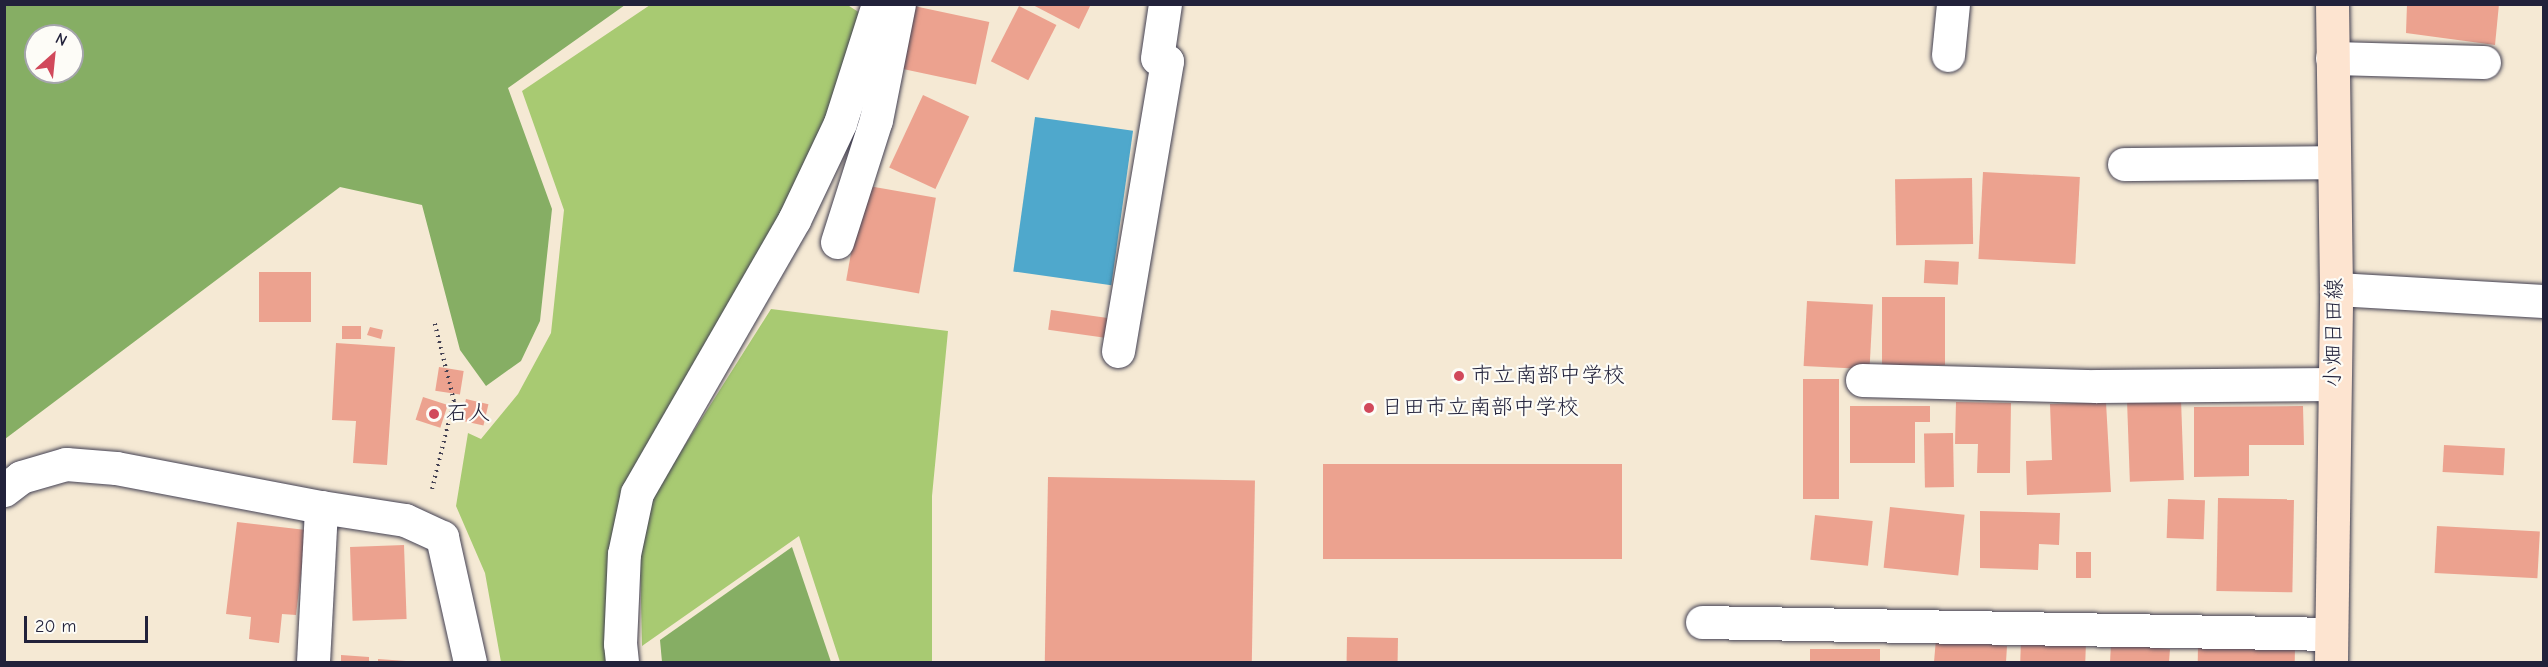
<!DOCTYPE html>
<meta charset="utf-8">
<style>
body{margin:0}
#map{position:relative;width:2548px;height:667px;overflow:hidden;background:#f5e9d4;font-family:"Comic Neue","Klee One",sans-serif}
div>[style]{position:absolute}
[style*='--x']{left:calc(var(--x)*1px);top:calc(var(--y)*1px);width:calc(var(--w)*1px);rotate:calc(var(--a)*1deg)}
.green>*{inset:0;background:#a8ca72}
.forest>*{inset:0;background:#86ae64}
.water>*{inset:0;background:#4fa8cc;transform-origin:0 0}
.building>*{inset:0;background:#eca28f;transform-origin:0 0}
.path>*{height:4px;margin-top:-2px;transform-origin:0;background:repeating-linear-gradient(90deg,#424052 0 1.5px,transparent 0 6px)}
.roads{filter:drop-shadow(0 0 2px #424052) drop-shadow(0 0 2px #424052)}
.street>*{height:33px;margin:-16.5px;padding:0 16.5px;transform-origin:16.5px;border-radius:16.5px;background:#fff}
.secondary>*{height:33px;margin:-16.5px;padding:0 16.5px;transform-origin:16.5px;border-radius:16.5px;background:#fde4d0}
.dots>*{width:16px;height:16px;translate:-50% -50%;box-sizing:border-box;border:3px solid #fdfcf7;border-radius:50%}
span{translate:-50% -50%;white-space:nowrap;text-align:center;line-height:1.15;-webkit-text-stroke:4.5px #fdfcf7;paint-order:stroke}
.street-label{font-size:22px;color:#22223b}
.poi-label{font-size:22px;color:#22223b}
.left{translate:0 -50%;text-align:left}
.frame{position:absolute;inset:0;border:6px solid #22223b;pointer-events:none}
.north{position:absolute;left:24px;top:24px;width:60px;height:60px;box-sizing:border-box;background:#fdfcf7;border:2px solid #a5a5ac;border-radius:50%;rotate:27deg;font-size:16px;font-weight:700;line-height:24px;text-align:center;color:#22223b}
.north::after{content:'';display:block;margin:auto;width:21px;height:27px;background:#d1495b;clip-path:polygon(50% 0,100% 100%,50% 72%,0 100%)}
.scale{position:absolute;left:24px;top:616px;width:124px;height:27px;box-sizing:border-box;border:3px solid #22223b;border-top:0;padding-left:8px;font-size:18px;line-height:21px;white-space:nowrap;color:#22223b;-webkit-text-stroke:4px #fdfcf7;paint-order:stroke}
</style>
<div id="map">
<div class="green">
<i style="clip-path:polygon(846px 4px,860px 13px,830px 107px,782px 215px,628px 486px,614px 662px,501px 662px,485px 573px,456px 506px,468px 433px,481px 439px,518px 394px,551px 333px,564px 210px,522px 91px,650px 5px)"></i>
<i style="clip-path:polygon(771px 309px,948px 331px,932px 496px,932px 662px,840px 662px,799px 536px,642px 646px,640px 556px,654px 494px)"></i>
</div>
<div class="forest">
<i style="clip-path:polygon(evenodd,5px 4px,625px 5px,508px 88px,552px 209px,540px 321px,521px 361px,486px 386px,460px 350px,422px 205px,340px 187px,5px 439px,5px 4px,36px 36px,72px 36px,72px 72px,36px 72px,36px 36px)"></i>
<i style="clip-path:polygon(792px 547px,831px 662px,662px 662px,660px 640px)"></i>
</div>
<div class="water">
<i style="left:1035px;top:117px;width:99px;height:156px;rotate:8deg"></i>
</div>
<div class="building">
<i style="clip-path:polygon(1031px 4px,1091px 4px,1079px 29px)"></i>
<i style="clip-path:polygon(2407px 4px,2499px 4px,2495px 45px,2406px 33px)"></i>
<i style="left:914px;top:6px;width:77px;height:64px;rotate:12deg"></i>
<i style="left:1019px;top:6px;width:42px;height:62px;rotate:27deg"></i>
<i style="left:923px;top:95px;width:51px;height:80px;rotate:25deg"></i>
<i style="left:1983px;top:172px;width:97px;height:87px;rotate:3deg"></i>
<i style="left:1972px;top:178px;width:66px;height:77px;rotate:89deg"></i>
<i style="left:863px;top:185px;width:74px;height:97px;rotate:10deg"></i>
<i style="left:1925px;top:260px;width:34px;height:23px;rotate:3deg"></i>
<i style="left:259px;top:272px;width:52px;height:50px"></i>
<i style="left:1882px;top:297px;width:63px;height:68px"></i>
<i style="left:1807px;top:301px;width:66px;height:65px;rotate:3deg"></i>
<i style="left:1051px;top:310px;width:59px;height:20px;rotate:8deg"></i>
<i style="left:342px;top:326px;width:19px;height:13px"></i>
<i style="clip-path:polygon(370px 327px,383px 330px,381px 339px,367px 335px)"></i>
<i style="clip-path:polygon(336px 343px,395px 347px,387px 465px,353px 463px,356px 421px,332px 420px)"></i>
<i style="left:439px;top:367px;width:25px;height:24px;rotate:9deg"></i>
<i style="left:1803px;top:379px;width:36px;height:120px"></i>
<i style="left:423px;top:397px;width:26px;height:24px;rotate:18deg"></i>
<i style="left:466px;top:399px;width:23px;height:22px;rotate:13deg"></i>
<i style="left:2181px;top:399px;width:81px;height:54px;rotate:88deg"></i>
<i style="clip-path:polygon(1956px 402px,2011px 403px,2010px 473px,1977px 473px,1978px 444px,1955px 444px)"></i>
<i style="clip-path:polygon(2106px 402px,2111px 492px,2027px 495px,2026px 461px,2052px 460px,2050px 404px)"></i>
<i style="clip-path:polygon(1850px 406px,1930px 406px,1930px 422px,1915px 422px,1915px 463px,1850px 463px)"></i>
<i style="clip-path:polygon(2303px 406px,2304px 445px,2249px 445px,2249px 476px,2194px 477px,2194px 407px)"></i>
<i style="left:1953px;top:433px;width:54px;height:29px;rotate:89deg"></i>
<i style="left:2444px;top:445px;width:61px;height:27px;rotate:3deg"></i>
<i style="left:1323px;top:464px;width:299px;height:95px"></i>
<i style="left:1048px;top:477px;width:207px;height:185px;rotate:1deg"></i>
<i style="left:2218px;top:498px;width:76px;height:93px;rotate:1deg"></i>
<i style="left:2168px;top:499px;width:37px;height:39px;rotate:2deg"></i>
<i style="left:1890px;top:507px;width:75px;height:61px;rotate:6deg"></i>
<i style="clip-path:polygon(1980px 511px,2060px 513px,2059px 545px,2039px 544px,2038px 570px,1980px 568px)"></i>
<i style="left:1815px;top:515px;width:58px;height:45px;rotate:6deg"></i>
<i style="clip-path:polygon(237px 522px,306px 530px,296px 615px,282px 614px,279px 643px,249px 639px,251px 617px,226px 614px)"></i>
<i style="left:2437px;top:526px;width:103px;height:47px;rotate:3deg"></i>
<i style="left:404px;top:545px;width:74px;height:54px;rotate:88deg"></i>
<i style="left:2076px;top:552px;width:15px;height:26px"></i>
<i style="left:1347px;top:637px;width:51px;height:25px;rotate:1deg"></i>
<i style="clip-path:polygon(1936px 639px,2007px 646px,2006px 662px,1934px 662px)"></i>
<i style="left:2021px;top:640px;width:65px;height:22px;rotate:2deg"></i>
<i style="clip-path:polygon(2111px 644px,2170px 649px,2169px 662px,2110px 662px)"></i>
<i style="left:2198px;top:646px;width:97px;height:16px;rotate:1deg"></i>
<i style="left:1810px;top:649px;width:70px;height:13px"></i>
<i style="clip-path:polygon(341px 655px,369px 657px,369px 662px,341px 662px)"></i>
<i style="clip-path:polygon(378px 659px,406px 661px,406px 662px,378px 662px)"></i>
</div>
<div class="path">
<i style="--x:432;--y:489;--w:91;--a:-76"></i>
<i style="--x:454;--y:401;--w:83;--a:-103.9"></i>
</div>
<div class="roads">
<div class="street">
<i style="--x:1948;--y:55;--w:51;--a:-84.4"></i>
<i style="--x:2332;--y:58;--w:152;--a:1.5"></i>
<i style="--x:2124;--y:164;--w:210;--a:-0.5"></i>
<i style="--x:837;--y:242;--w:128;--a:-72.3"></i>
<i style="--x:876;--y:120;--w:118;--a:-78.8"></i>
<i style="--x:2336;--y:289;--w:208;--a:3.3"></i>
<i style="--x:1118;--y:351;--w:294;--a:-80.4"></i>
<i style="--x:1167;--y:61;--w:10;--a:-163"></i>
<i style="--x:1157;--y:58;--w:55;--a:-81.6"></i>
<i style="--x:1862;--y:380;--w:234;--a:1.5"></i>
<i style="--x:2096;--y:386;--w:237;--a:-0.5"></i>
<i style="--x:4;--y:490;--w:21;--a:-37"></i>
<i style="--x:21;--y:477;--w:47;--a:-16.1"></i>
<i style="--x:66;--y:464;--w:50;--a:4.6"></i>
<i style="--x:116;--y:468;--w:209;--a:10.8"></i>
<i style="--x:321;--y:507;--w:85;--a:8.8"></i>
<i style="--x:405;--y:520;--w:41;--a:24.7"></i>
<i style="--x:442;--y:537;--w:128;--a:77.4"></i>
<i style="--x:1702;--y:622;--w:629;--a:1.09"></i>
<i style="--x:313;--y:662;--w:155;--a:-87"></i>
<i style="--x:622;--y:662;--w:18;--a:-96"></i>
<i style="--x:620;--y:644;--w:90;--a:-87.5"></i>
<i style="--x:624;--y:554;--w:62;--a:-78"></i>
<i style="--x:637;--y:493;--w:315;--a:-60.1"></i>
<i style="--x:794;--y:220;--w:107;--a:-64.6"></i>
<i style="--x:840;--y:123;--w:125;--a:-72.3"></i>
</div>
<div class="secondary">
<i style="--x:2331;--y:662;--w:373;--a:-89.2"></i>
<i style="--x:2336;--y:289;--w:285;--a:-90.8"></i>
</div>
</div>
<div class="dots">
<i style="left:1459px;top:376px;background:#d1495b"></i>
<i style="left:1369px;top:408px;background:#d1495b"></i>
<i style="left:434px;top:414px;background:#d1495b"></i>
</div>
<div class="street-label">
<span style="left:2334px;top:333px;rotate:-89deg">小畑日田線</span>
</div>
<div class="poi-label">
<span class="left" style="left:1471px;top:376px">市立南部中学校</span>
<span class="left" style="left:1381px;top:408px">日田市立南部中学校</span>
<span class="left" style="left:446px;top:414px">石人</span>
</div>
<div class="frame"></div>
<div class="north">N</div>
<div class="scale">20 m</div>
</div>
